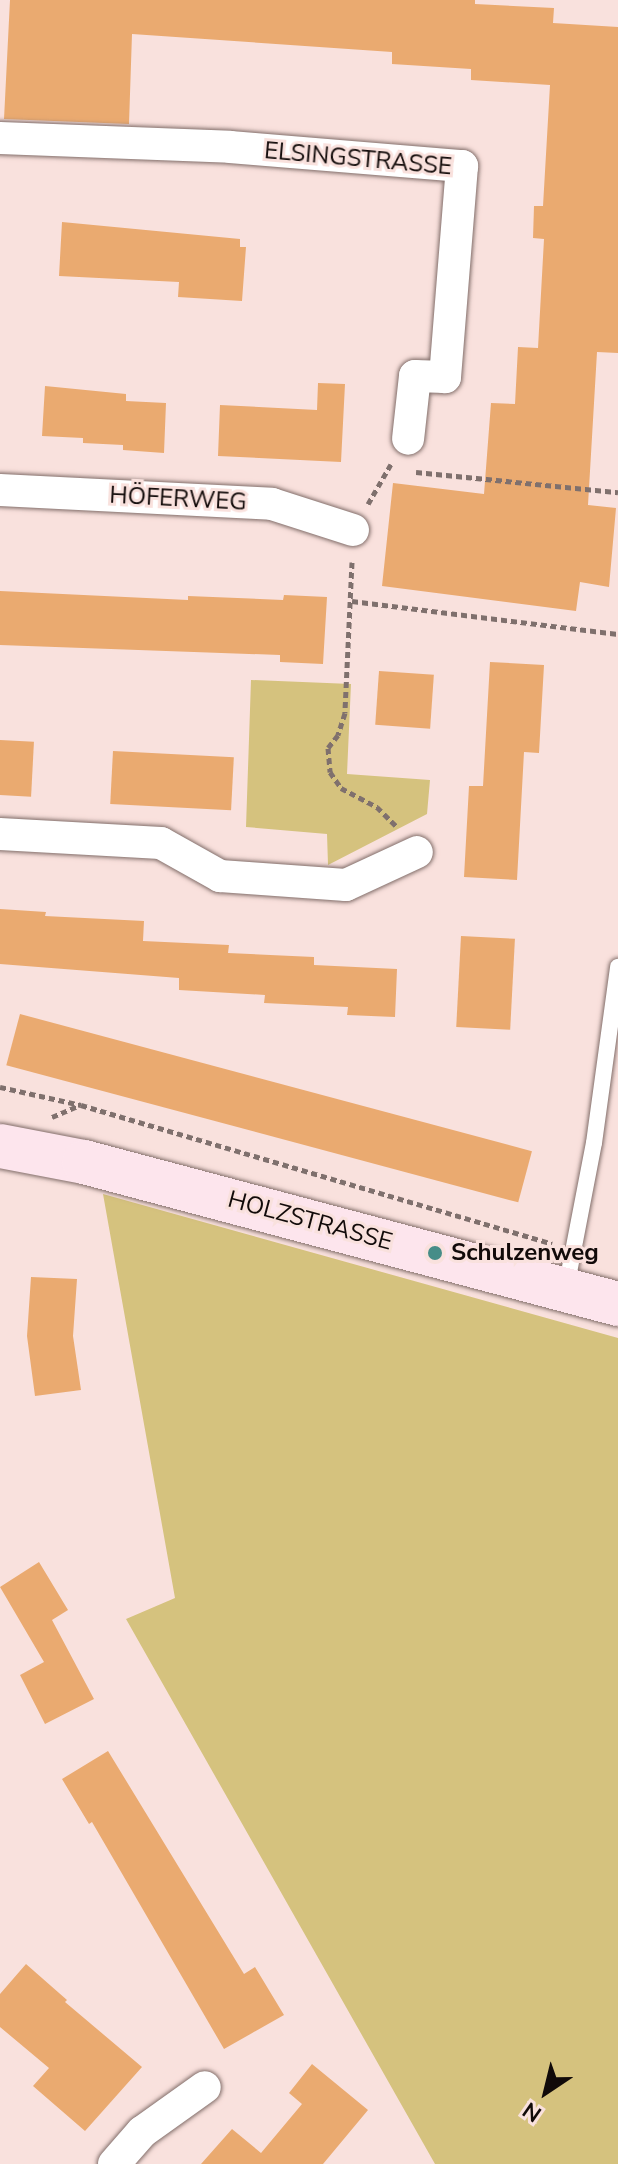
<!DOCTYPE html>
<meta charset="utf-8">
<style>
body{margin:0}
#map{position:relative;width:618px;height:2164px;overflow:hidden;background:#f9e1dd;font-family:"Nunito Sans",sans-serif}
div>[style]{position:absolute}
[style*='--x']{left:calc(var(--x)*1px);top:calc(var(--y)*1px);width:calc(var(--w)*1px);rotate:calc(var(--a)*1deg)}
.green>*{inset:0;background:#d5c27e}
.building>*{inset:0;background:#eaaa70;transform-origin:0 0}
.path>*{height:5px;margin-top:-2.5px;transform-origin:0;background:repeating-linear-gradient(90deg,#7f706d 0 6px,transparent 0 10px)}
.roads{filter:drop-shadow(0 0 2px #826e6a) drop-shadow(0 0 2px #826e6a)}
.lane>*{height:16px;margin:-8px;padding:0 8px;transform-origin:8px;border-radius:8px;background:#fff}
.street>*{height:32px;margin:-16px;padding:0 16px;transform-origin:16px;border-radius:16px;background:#fff}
.secondary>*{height:44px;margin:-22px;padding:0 22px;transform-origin:22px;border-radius:22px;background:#fde5ed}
.dots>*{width:22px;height:22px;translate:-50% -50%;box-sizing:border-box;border:4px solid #f9e1dd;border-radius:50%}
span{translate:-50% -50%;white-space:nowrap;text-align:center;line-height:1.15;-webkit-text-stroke:6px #f9e1dd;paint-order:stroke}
.street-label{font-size:24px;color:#110a09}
.poi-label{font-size:24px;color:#110a09;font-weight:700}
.left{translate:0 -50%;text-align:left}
.north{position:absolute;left:506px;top:2052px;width:80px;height:80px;-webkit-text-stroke:6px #f9e1dd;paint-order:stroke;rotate:215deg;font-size:22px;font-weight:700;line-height:32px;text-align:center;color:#110a09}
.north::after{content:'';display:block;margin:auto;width:28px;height:36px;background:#110a09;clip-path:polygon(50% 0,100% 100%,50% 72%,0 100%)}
</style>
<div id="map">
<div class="green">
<i style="clip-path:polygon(251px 680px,351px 684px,347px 774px,430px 780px,427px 814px,328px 865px,327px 834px,246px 827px)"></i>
<i style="clip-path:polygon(103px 1194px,618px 1338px,618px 2164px,435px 2164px,126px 1619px,175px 1598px)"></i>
</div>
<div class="building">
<i style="clip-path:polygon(10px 0,475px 0,475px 4px,554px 8px,553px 23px,618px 27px,618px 353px,597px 352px,588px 505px,616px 508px,609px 587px,580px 582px,576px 611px,382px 586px,393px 483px,484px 494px,491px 403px,515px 404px,518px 347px,538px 348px,544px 239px,533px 238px,534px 206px,543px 206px,550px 85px,471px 80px,471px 69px,392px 64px,392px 52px,132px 34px,129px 124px,4px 119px)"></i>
<i style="clip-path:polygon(62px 222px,240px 239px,240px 247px,246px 247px,242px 301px,178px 297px,179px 282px,59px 276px)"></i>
<i style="clip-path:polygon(318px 383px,345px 384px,341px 462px,218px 456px,220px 405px,317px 410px)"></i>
<i style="clip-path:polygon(45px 386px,126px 394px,126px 401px,166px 403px,164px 453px,123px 450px,123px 445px,83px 443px,83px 438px,42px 436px)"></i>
<i style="clip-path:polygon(0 591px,188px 600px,188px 596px,283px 600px,284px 595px,327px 597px,323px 664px,280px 662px,280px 655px,0 645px)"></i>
<i style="clip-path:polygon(490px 662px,544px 665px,539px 753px,524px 752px,517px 880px,464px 877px,469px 786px,483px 786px)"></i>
<i style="left:379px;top:671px;width:55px;height:54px;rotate:4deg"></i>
<i style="left:0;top:740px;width:34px;height:55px;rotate:3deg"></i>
<i style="left:113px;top:751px;width:121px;height:53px;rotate:3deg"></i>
<i style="clip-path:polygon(0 909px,46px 912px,45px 916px,144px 921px,143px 941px,229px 945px,228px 953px,314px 957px,314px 965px,397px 969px,395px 1017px,347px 1015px,348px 1007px,264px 1003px,265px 995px,179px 990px,179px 978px,0 964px)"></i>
<i style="left:461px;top:936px;width:54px;height:91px;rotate:3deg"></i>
<i style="left:20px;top:1014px;width:530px;height:53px;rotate:15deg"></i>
<i style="clip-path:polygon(31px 1277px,77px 1279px,73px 1336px,81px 1390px,35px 1396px,27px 1336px)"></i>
<i style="clip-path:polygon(39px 1562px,68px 1610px,52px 1620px,94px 1699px,45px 1724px,20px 1675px,44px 1662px,0 1587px)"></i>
<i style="clip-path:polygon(108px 1751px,244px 1974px,255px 1967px,284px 2015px,224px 2049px,92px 1822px,89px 1824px,62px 1779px)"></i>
<i style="clip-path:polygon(26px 1964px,67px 2000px,65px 2002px,142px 2067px,85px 2131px,33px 2086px,49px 2068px,0 2027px,0 1994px)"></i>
<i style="clip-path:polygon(312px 2064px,368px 2110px,323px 2164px,201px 2164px,232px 2129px,261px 2153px,302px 2104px,289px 2093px)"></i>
</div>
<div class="path">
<i style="--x:416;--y:472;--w:203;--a:5.7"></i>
<i style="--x:368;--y:504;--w:46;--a:-60.1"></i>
<i style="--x:352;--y:562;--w:151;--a:92.7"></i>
<i style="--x:345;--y:713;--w:23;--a:108"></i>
<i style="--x:338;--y:735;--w:16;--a:128"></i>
<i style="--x:328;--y:748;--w:24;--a:85"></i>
<i style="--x:330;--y:772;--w:19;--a:55"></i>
<i style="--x:341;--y:788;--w:41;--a:27.8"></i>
<i style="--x:377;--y:807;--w:27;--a:45"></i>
<i style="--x:352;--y:601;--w:268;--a:7.1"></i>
<i style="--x:0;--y:1087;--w:83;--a:12.5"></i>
<i style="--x:81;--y:1105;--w:491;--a:16.4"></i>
<i style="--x:52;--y:1117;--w:30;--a:-23"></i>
</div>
<div class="roads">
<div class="lane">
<i style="--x:566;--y:1288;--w:148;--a:-79.1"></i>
<i style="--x:594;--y:1143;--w:178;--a:-82.2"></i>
</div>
<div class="street">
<i style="--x:0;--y:138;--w:230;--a:2.2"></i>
<i style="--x:230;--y:147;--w:233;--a:4.7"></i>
<i style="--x:462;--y:166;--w:212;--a:94.6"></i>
<i style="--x:445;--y:377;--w:30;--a:-178"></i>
<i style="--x:415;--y:376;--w:63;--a:96.3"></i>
<i style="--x:0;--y:490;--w:272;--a:2.9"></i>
<i style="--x:272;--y:504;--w:85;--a:17.8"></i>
<i style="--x:0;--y:834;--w:161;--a:3.2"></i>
<i style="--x:161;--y:843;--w:68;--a:29.2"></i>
<i style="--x:220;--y:876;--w:126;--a:4.1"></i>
<i style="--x:346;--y:885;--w:78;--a:-24.9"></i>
<i style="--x:114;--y:2164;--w:43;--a:-48.8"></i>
<i style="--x:142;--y:2132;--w:77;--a:-35.5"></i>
</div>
<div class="secondary">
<i style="--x:0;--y:1146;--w:86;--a:10.8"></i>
<i style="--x:84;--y:1162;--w:553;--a:14.89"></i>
</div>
</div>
<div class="dots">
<i style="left:435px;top:1253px;background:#468d88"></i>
</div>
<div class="street-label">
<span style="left:358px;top:159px;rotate:5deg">ELSINGSTRASSE</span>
<span style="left:178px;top:499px;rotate:3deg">HÖFERWEG</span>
<span style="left:310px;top:1221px;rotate:15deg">HOLZSTRASSE</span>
</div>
<div class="poi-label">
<span class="left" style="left:451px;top:1253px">Schulzenweg</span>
</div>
<div class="north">N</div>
</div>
